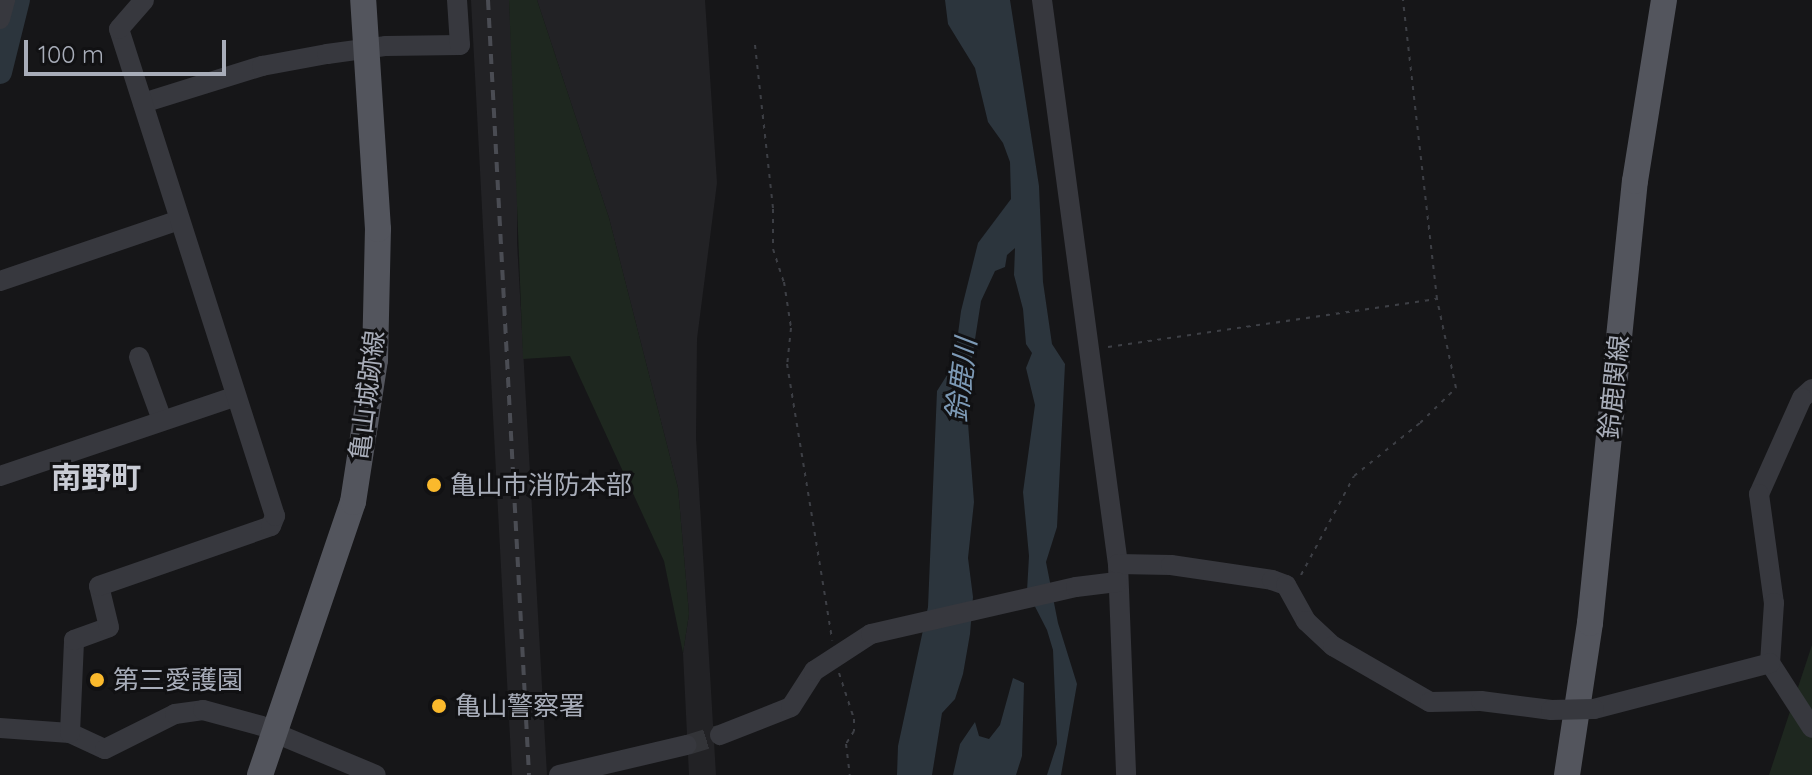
<!DOCTYPE html>
<meta charset="utf-8">
<style>
body{margin:0}
#map{position:relative;width:1812px;height:775px;overflow:hidden;background:#161618;font-family:Quicksand,"Noto Sans JP",sans-serif}
div>[style]{position:absolute}
[style*='--x']{left:calc(var(--x)*1px);top:calc(var(--y)*1px);width:calc(var(--w)*1px);rotate:calc(var(--a)*1deg)}
.built>*{inset:0;background:#222225}
.green>*{inset:0;background:#1e271f}
.water>*{inset:0;background:#2c353d}
.river>*{height:24px;margin:-12px;padding:0 12px;transform-origin:12px;border-radius:12px;background:#2c353d}
.minor-tunnel>*{height:20px;margin-top:-10px;transform-origin:0;background:repeating-linear-gradient(90deg,#333438 0 20px,transparent 0 30px)}
.path>*{height:2px;margin-top:-1px;transform-origin:0;background:repeating-linear-gradient(90deg,#3d3f45 0 4px,transparent 0 10px)}
.minor>*{height:20px;margin:-10px;padding:0 10px;transform-origin:10px;border-radius:10px;background:#37383e}
.major>*{height:26px;margin:-13px;padding:0 13px;transform-origin:13px;border-radius:13px;background:#53555d}
.rail>*{height:4px;margin-top:-2px;transform-origin:0;background:repeating-linear-gradient(90deg,#4a4c53 0 10px,transparent 0 18px)}
.minor-bridge>*{height:20px;margin:-10px;padding:0 10px;transform-origin:10px;border-radius:10px;background:#37383e}
.dots>*{width:22px;height:22px;translate:-50% -50%;box-sizing:border-box;border:4px solid #111113;border-radius:50%}
span{translate:-50% -50%;white-space:nowrap;text-align:center;line-height:1.15;-webkit-text-stroke:6px #111113;paint-order:stroke}
.street-label{font-size:26px;color:#a8adb9}
.poi-label{font-size:26px;color:#a8adb9}
.left{translate:0 -50%;text-align:left}
.water-label{font-size:28px;color:#7d9ab6;font-style:italic}
.quarter-label{font-size:30px;color:#c9ccd5;font-weight:700}
.scale{position:absolute;left:24px;top:40px;width:202px;height:36px;box-sizing:border-box;border:4px solid #a8adb9;border-top:0;padding-left:10px;font-size:24px;line-height:28px;white-space:nowrap;color:#a8adb9;-webkit-text-stroke:6px #111113;paint-order:stroke}
</style>
<div id="map">
<div class="built">
<i style="clip-path:polygon(471px 0,509px 0,517px 161px,517px 242px,547px 775px,512px 775px)"></i>
<i style="clip-path:polygon(537px 0,705px 0,717px 183px,697px 339px,696px 438px,716px 775px,689px 775px,683px 653px,689px 614px,678px 488px,609px 218px)"></i>
</div>
<div class="green">
<i style="clip-path:polygon(509px 0,537px 0,609px 218px,678px 488px,689px 614px,683px 653px,664px 561px,570px 356px,523px 359px)"></i>
<i style="clip-path:polygon(1812px 645px,1812px 775px,1769px 775px)"></i>
</div>
<div class="water">
<i style="clip-path:polygon(945px 0,1010px 0,1039px 186px,1043px 282px,1052px 344px,1065px 364px,1057px 527px,1046px 562px,1058px 623px,1077px 684px,1061px 775px,1047px 775px,1057px 744px,1053px 650px,1047px 630px,1027px 591px,1029px 556px,1023px 492px,1035px 405px,1026px 368px,1032px 353px,1026px 344px,1023px 309px,1014px 275px,1015px 248px,1007px 255px,1005px 267px,995px 271px,981px 301px,966px 397px,974px 502px,968px 558px,973px 597px,970px 634px,963px 674px,955px 699px,942px 713px,932px 775px,897px 775px,898px 746px,928px 607px,937px 391px,954px 364px,961px 311px,978px 243px,1011px 199px,1010px 162px,1003px 143px,988px 122px,975px 68px,948px 24px)"></i>
<i style="clip-path:polygon(1013px 678px,1024px 683px,1022px 756px,1016px 775px,953px 775px,960px 744px,975px 722px,979px 736px,989px 739px,1000px 725px)"></i>
</div>
<div class="river">
<i style="--x:0;--y:72;--w:74;--a:-76"></i>
</div>
<div class="minor-tunnel">
<i style="--x:687;--y:745;--w:34;--a:-17"></i>
</div>
<div class="path">
<i style="--x:755;--y:45;--w:165;--a:83.7"></i>
<i style="--x:773;--y:209;--w:40;--a:90"></i>
<i style="--x:773;--y:249;--w:35;--a:72"></i>
<i style="--x:784;--y:282;--w:47;--a:81.3"></i>
<i style="--x:791;--y:328;--w:36;--a:96"></i>
<i style="--x:787;--y:364;--w:280;--a:80.7"></i>
<i style="--x:1108;--y:347;--w:332;--a:-8.3"></i>
<i style="--x:1301;--y:575;--w:112;--a:-61.8"></i>
<i style="--x:1354;--y:476;--w:85;--a:-38.8"></i>
<i style="--x:1420;--y:423;--w:50;--a:-44.2"></i>
<i style="--x:1456;--y:388;--w:91;--a:-102.1"></i>
<i style="--x:1437;--y:299;--w:301;--a:-96.5"></i>
<i style="--x:839;--y:673;--w:48;--a:71.9"></i>
<i style="--x:854;--y:719;--w:12;--a:90"></i>
<i style="--x:854;--y:731;--w:15;--a:122"></i>
<i style="--x:846;--y:744;--w:31;--a:83"></i>
</div>
<div class="minor">
<i style="--x:1042;--y:0;--w:569;--a:82.33"></i>
<i style="--x:1118;--y:564;--w:211;--a:87.8"></i>
<i style="--x:0;--y:19;--w:20;--a:-75"></i>
<i style="--x:143;--y:103;--w:125;--a:-17.3"></i>
<i style="--x:262;--y:66;--w:66;--a:-10.5"></i>
<i style="--x:327;--y:54;--w:60;--a:-7.7"></i>
<i style="--x:386;--y:46;--w:74;--a:-0.8"></i>
<i style="--x:460;--y:45;--w:45;--a:-93.8"></i>
<i style="--x:0;--y:281;--w:189;--a:-18.8"></i>
<i style="--x:139;--y:357;--w:67;--a:69.9"></i>
<i style="--x:1812;--y:389;--w:13;--a:138"></i>
<i style="--x:1802;--y:398;--w:105;--a:114.1"></i>
<i style="--x:1759;--y:494;--w:110;--a:82.2"></i>
<i style="--x:1774;--y:603;--w:60;--a:93.8"></i>
<i style="--x:1770;--y:663;--w:77;--a:57.1"></i>
<i style="--x:0;--y:476;--w:249;--a:-18.7"></i>
<i style="--x:1118;--y:564;--w:53;--a:1.1"></i>
<i style="--x:1171;--y:565;--w:102;--a:8.4"></i>
<i style="--x:1272;--y:580;--w:15;--a:20"></i>
<i style="--x:1286;--y:585;--w:41;--a:60.9"></i>
<i style="--x:1306;--y:621;--w:37;--a:43"></i>
<i style="--x:1333;--y:646;--w:112;--a:30"></i>
<i style="--x:1430;--y:702;--w:51;--a:-1.1"></i>
<i style="--x:1481;--y:701;--w:71;--a:7.3"></i>
<i style="--x:1594;--y:709;--w:182;--a:-14.6"></i>
<i style="--x:0;--y:728;--w:70;--a:4.1"></i>
<i style="--x:70;--y:733;--w:38;--a:25"></i>
<i style="--x:105;--y:749;--w:78;--a:-26.6"></i>
<i style="--x:175;--y:714;--w:28;--a:-8"></i>
<i style="--x:203;--y:710;--w:61;--a:15.2"></i>
<i style="--x:70;--y:733;--w:93;--a:-87.5"></i>
<i style="--x:74;--y:640;--w:37;--a:-20"></i>
<i style="--x:109;--y:627;--w:42;--a:-103.7"></i>
<i style="--x:99;--y:586;--w:182;--a:-19.2"></i>
<i style="--x:271;--y:526;--w:11;--a:-68"></i>
<i style="--x:275;--y:516;--w:511;--a:-107.76"></i>
<i style="--x:119;--y:29;--w:38;--a:-49"></i>
<i style="--x:275;--y:733;--w:109;--a:22.6"></i>
<i style="--x:720;--y:735;--w:76;--a:-21.5"></i>
<i style="--x:791;--y:707;--w:43;--a:-57.4"></i>
<i style="--x:814;--y:671;--w:68;--a:-33"></i>
<i style="--x:871;--y:634;--w:210;--a:-12.9"></i>
<i style="--x:1076;--y:587;--w:41;--a:-7"></i>
<i style="--x:559;--y:775;--w:131;--a:-13.2"></i>
</div>
<div class="major">
<i style="--x:260;--y:775;--w:288;--a:-71.2"></i>
<i style="--x:353;--y:502;--w:144;--a:-81.2"></i>
<i style="--x:375;--y:360;--w:131;--a:-88.7"></i>
<i style="--x:378;--y:229;--w:229;--a:-93.7"></i>
<i style="--x:1567;--y:775;--w:154;--a:-81.4"></i>
<i style="--x:1590;--y:623;--w:444;--a:-84.2"></i>
<i style="--x:1635;--y:181;--w:183;--a:-80.9"></i>
</div>
<div class="rail">
<i style="--x:488;--y:0;--w:776;--a:86.97"></i>
</div>
<div class="minor-bridge">
<i style="--x:1551;--y:710;--w:43;--a:-1.3"></i>
</div>
<div class="dots">
<i style="left:434px;top:485px;background:#fab92c"></i>
<i style="left:97px;top:680px;background:#fab92c"></i>
<i style="left:439px;top:706px;background:#fab92c"></i>
</div>
<div class="street-label">
<span style="left:1614px;top:387px;rotate:-84deg">鈴鹿関線</span>
<span style="left:367px;top:395px;rotate:-83deg">亀山城跡線</span>
</div>
<div class="poi-label">
<span class="left" style="left:450px;top:485px">亀山市消防本部</span>
<span class="left" style="left:113px;top:680px">第三愛護園</span>
<span class="left" style="left:455px;top:706px">亀山警察署</span>
</div>
<div class="water-label">
<span style="left:961px;top:380px;rotate:-83deg">鈴鹿川</span>
</div>
<div class="quarter-label">
<span style="left:96px;top:477px">南野町</span>
</div>
<div class="scale">100 m</div>
</div>
